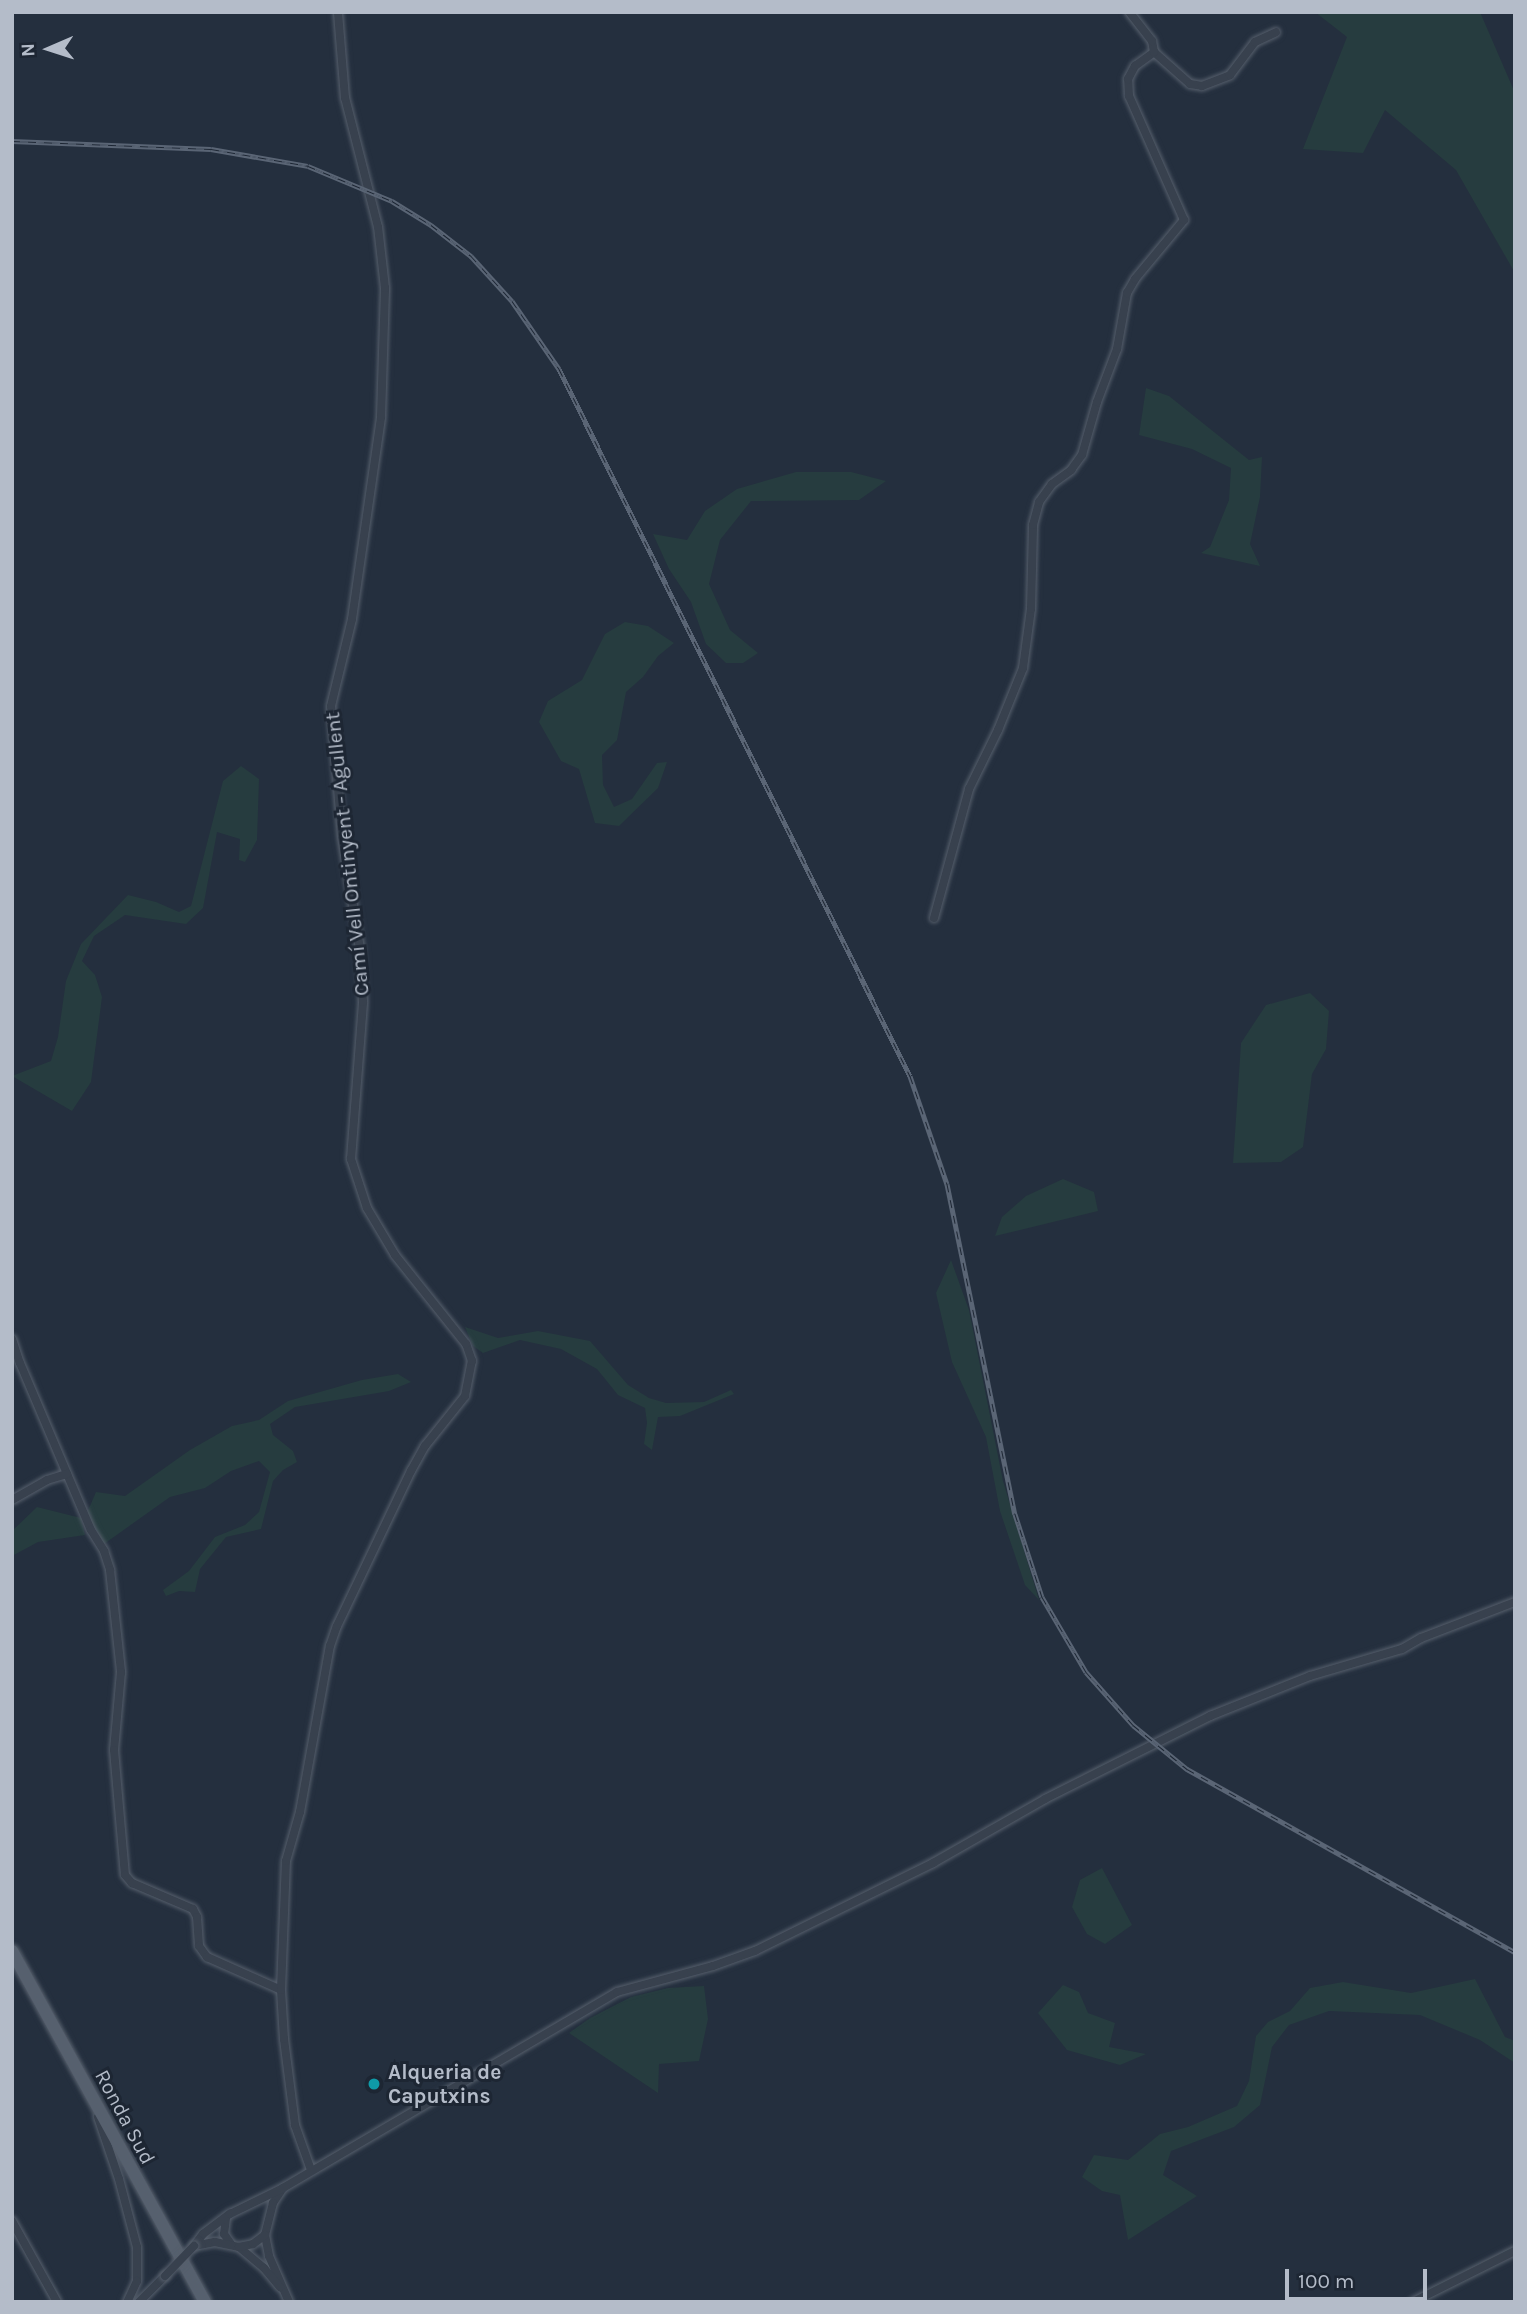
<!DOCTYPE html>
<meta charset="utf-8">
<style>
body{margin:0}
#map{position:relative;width:1527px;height:2314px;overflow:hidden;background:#242f3e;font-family:Karla,sans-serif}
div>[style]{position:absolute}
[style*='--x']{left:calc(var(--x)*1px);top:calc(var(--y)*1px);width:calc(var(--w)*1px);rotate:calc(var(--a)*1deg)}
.green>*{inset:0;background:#263c3f}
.roads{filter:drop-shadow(0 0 2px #565f6c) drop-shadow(0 0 2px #565f6c)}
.minor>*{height:8px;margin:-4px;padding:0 4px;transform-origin:4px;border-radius:4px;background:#38414e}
.primary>*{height:12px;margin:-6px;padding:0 6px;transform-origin:6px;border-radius:6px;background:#56606e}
.rail>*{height:5px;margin-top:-2.5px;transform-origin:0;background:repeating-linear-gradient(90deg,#1d2633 0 8px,#5a6575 0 16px);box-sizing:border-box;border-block:2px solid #5a6575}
.bridges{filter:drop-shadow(0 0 2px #565f6c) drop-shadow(0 0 2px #565f6c)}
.minor-bridge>*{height:8px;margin:-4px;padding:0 4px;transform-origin:4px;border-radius:4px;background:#38414e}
.dots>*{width:19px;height:19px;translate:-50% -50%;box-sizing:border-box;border:4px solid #1d2633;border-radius:50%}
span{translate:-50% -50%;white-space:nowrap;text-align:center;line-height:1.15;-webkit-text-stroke:6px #1d2633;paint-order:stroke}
.street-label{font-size:21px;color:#b4bcc9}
.poi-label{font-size:21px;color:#b4bcc9;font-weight:700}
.left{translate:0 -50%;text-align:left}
.frame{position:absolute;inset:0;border:14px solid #b4bcc9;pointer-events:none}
.north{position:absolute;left:14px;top:14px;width:70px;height:70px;-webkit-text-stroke:5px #1d2633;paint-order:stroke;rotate:267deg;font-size:19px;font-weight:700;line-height:28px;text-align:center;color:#b4bcc9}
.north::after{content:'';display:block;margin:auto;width:24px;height:32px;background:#b4bcc9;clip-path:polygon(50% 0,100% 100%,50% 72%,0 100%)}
.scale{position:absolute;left:1285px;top:2269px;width:142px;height:32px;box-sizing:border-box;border:4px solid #b4bcc9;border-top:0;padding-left:9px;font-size:21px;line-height:24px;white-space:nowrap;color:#b4bcc9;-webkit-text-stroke:5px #1d2633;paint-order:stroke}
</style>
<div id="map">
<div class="green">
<i style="clip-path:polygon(1315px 12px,1480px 12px,1515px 93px,1515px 273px,1456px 170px,1385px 110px,1363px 153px,1303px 149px,1347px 37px)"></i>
<i style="clip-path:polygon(1146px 388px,1169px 396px,1249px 460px,1262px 457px,1260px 497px,1250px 544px,1260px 566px,1201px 553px,1210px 547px,1229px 500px,1231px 468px,1192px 449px,1139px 435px)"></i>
<i style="clip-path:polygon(796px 472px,851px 472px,886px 481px,859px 500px,751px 501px,720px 540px,709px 584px,730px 630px,758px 653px,743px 663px,726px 663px,706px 644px,691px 602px,669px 569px,653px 534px,687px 540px,705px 511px,737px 489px)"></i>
<i style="clip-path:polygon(625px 622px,648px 626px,674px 643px,658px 656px,643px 677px,626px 692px,617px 740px,602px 755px,603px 785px,614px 807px,632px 799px,657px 763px,667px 762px,658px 788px,619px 826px,595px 823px,579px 769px,561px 761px,539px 722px,548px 701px,582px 680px,605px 634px)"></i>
<i style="clip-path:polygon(241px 766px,259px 779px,257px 840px,245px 862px,239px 860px,240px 839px,217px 832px,203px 908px,186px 924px,125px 915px,94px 936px,82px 961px,95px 975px,102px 997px,91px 1082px,72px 1111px,12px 1076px,51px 1061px,58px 1037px,66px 981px,81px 944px,128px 895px,156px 902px,179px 912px,191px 906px,223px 781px)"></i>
<i style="clip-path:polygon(1310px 993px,1329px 1011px,1326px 1049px,1312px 1074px,1303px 1147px,1281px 1162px,1233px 1163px,1241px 1043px,1266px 1005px)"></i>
<i style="clip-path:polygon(1063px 1179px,1094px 1192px,1098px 1211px,995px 1236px,1002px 1217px,1026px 1196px)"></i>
<i style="clip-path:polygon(951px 1260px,969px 1310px,1003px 1481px,1039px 1600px,1025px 1585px,1000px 1511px,986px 1437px,952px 1362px,936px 1293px)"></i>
<i style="clip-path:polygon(465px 1327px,498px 1338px,538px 1331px,590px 1341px,628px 1385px,649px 1398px,666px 1403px,704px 1402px,731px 1390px,734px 1394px,680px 1416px,658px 1417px,652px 1450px,644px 1444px,647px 1423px,645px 1408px,618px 1395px,597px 1369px,561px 1349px,520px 1340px,483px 1353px,473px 1346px)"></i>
<i style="clip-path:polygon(398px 1374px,411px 1382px,389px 1391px,295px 1407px,270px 1424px,273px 1435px,293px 1451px,297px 1462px,283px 1470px,273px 1481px,261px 1529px,226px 1537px,200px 1569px,195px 1592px,179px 1591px,166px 1596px,163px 1590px,189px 1571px,215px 1537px,245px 1525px,259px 1512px,270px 1472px,259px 1461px,231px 1471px,205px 1488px,170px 1497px,104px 1544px,87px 1513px,96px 1492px,125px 1496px,190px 1450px,232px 1426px,259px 1420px,288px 1401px,362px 1380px)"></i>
<i style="clip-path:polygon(37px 1507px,81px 1518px,85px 1535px,38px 1542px,12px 1556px,12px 1531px)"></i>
<i style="clip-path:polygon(1102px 1868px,1132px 1925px,1105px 1944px,1087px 1934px,1072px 1907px,1080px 1880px)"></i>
<i style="clip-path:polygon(1475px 1979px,1505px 2037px,1515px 2041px,1515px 2063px,1480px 2040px,1420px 2015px,1329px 2011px,1289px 2025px,1272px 2047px,1260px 2105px,1234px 2127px,1171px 2151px,1163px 2175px,1197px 2196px,1128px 2240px,1120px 2195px,1102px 2191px,1082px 2177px,1094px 2155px,1128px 2160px,1160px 2134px,1188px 2127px,1237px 2106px,1249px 2081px,1256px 2036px,1268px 2022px,1290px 2011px,1310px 1988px,1343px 1982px,1411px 1993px)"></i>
<i style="clip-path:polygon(1063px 1985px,1079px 1992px,1088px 2013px,1115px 2023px,1109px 2047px,1146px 2054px,1120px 2065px,1067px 2050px,1038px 2013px)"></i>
<i style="clip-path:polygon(704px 1986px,708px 2019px,699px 2061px,659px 2064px,658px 2093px,569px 2033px,590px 2018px,631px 1997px,668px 1988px)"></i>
</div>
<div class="roads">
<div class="minor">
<i style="--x:1154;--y:52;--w:48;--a:41.6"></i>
<i style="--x:1190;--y:84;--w:12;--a:9"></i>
<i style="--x:1202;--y:86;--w:30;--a:-21"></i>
<i style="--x:1230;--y:75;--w:41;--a:-52.9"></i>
<i style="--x:1255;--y:42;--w:23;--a:-25"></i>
<i style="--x:934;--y:918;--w:134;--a:-74.8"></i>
<i style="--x:969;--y:789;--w:66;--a:-63.8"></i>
<i style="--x:998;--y:730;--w:67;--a:-68"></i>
<i style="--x:1023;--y:668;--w:60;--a:-82.3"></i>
<i style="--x:1031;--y:609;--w:84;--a:-88.6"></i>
<i style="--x:1033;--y:525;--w:24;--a:-75"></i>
<i style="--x:1039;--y:502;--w:22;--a:-54"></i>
<i style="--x:1052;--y:484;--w:24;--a:-36"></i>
<i style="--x:1071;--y:470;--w:19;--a:-54"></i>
<i style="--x:1082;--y:455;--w:55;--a:-74.2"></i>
<i style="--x:1097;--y:402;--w:57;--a:-69.3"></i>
<i style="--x:1117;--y:349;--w:57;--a:-79.9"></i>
<i style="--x:1127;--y:293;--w:16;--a:-60"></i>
<i style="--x:1135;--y:279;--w:77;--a:-50.3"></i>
<i style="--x:1184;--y:220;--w:136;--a:-113.9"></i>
<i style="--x:1129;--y:96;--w:17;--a:-93"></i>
<i style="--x:1128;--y:79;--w:15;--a:-62"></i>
<i style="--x:1135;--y:66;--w:24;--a:-36"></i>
<i style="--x:1154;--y:52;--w:11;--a:-100"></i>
<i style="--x:1152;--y:41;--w:37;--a:-128"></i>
<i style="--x:12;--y:1339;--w:25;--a:72"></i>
<i style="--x:20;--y:1363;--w:181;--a:67"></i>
<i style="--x:91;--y:1530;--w:25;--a:58"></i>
<i style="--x:104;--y:1551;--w:20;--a:72"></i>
<i style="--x:110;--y:1570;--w:103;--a:83.8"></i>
<i style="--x:121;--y:1672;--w:78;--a:95.1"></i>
<i style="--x:114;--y:1750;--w:125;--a:85"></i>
<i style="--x:125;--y:1875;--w:11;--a:49"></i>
<i style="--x:132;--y:1883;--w:66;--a:23.1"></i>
<i style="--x:193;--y:1909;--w:9;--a:63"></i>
<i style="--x:197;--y:1917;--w:29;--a:86"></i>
<i style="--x:199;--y:1946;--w:14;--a:54"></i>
<i style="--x:207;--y:1957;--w:81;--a:24"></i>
<i style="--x:12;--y:1500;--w:40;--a:-29.7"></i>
<i style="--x:47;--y:1480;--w:21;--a:-17"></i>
<i style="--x:98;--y:2117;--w:65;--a:71.3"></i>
<i style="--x:119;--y:2179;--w:70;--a:75.2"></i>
<i style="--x:137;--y:2247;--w:34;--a:90"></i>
<i style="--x:137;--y:2281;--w:23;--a:115"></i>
<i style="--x:311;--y:2170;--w:48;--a:-109.6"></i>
<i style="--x:295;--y:2125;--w:87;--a:-97.3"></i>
<i style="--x:284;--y:2039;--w:49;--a:-93.5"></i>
<i style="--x:281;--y:1990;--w:129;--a:-87.8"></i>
<i style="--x:286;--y:1861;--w:51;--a:-74.1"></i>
<i style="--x:300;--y:1812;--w:169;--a:-79.8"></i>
<i style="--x:330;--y:1646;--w:21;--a:-71"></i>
<i style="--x:337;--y:1626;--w:172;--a:-64.5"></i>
<i style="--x:411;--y:1471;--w:29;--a:-61"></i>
<i style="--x:425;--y:1446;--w:64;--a:-51.3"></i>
<i style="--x:465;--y:1396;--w:36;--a:-79"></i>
<i style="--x:472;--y:1361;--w:18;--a:-109"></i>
<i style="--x:466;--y:1344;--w:114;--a:-128.6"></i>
<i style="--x:395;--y:1255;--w:55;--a:-120.8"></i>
<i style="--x:367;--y:1208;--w:52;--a:-108.1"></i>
<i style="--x:351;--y:1159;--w:157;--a:-85.6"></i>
<i style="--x:363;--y:1002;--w:53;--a:-93.2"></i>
<i style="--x:360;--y:949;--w:114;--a:-99.1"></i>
<i style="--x:342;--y:836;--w:130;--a:-94.8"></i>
<i style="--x:331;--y:706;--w:89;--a:-76.4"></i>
<i style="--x:352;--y:619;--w:204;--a:-81.8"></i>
<i style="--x:381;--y:417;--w:129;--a:-88.2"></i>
<i style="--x:385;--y:288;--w:61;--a:-96.5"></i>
<i style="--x:378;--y:227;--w:133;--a:-104.3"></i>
<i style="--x:345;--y:98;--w:86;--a:-94.7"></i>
<i style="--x:283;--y:2188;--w:18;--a:124"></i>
<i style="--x:273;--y:2203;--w:33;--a:104"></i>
<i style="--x:265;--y:2235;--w:21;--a:79"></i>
<i style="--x:269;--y:2256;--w:50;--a:66.5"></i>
<i style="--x:226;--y:2218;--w:16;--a:97"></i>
<i style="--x:224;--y:2234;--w:12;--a:55"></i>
<i style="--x:12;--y:2221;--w:93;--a:60.9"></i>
<i style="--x:194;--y:2246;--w:15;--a:-53"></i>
<i style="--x:203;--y:2234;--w:34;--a:-37"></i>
<i style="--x:230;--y:2214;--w:59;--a:-26.1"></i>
<i style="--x:283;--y:2188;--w:387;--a:-30.4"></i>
<i style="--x:617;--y:1992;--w:99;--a:-15.2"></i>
<i style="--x:713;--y:1966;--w:45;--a:-19.7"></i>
<i style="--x:755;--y:1951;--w:199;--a:-26.3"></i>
<i style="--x:933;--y:1863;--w:129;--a:-29.7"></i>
<i style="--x:1045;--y:1799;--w:185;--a:-26.7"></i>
<i style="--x:1210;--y:1716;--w:108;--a:-21.8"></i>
<i style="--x:1310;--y:1676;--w:96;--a:-16.4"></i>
<i style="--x:1402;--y:1649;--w:22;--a:-30"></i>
<i style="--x:1421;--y:1638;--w:101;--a:-21"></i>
<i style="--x:194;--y:2246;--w:21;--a:-11"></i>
<i style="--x:215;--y:2242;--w:25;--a:12"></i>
<i style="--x:239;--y:2247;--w:33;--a:40"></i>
<i style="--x:264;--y:2268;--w:25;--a:50"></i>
<i style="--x:239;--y:2247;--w:14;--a:-12"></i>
<i style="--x:253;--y:2244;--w:15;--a:-37"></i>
<i style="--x:139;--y:2302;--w:37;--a:-45"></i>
<i style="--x:1413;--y:2302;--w:114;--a:-26.6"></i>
</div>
<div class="primary">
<i style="--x:12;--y:1951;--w:401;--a:61.2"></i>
</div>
</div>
<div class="rail">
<i style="--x:12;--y:141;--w:199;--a:2.3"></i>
<i style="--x:211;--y:149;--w:98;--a:9.9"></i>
<i style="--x:308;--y:166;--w:91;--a:22.6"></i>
<i style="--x:392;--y:201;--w:46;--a:31.6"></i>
<i style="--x:431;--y:225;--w:51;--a:37.8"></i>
<i style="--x:471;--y:256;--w:61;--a:47.7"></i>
<i style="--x:512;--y:301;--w:83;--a:55.3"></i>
<i style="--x:559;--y:369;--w:789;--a:63.6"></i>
<i style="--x:910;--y:1076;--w:114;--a:71.1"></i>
<i style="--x:947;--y:1184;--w:337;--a:78.4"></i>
<i style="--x:1015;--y:1514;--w:87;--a:72"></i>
<i style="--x:1042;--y:1597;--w:87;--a:59.6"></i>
<i style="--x:1086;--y:1672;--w:71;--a:48.4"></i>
<i style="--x:1133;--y:1725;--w:70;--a:39.2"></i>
<i style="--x:1187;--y:1769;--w:376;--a:29.2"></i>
</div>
<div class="bridges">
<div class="minor-bridge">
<i style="--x:165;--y:2276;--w:42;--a:-46"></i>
</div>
</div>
<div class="dots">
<i style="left:374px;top:2084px;background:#0f9aa8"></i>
</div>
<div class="street-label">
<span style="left:347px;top:854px;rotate:-96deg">Camí Vell Ontinyent - Agullent</span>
<span style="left:125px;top:2117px;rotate:62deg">Ronda Sud</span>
</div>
<div class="poi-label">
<span class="left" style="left:388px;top:2084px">Alqueria de<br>Caputxins</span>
</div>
<div class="frame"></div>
<div class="north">N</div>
<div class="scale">100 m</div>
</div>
